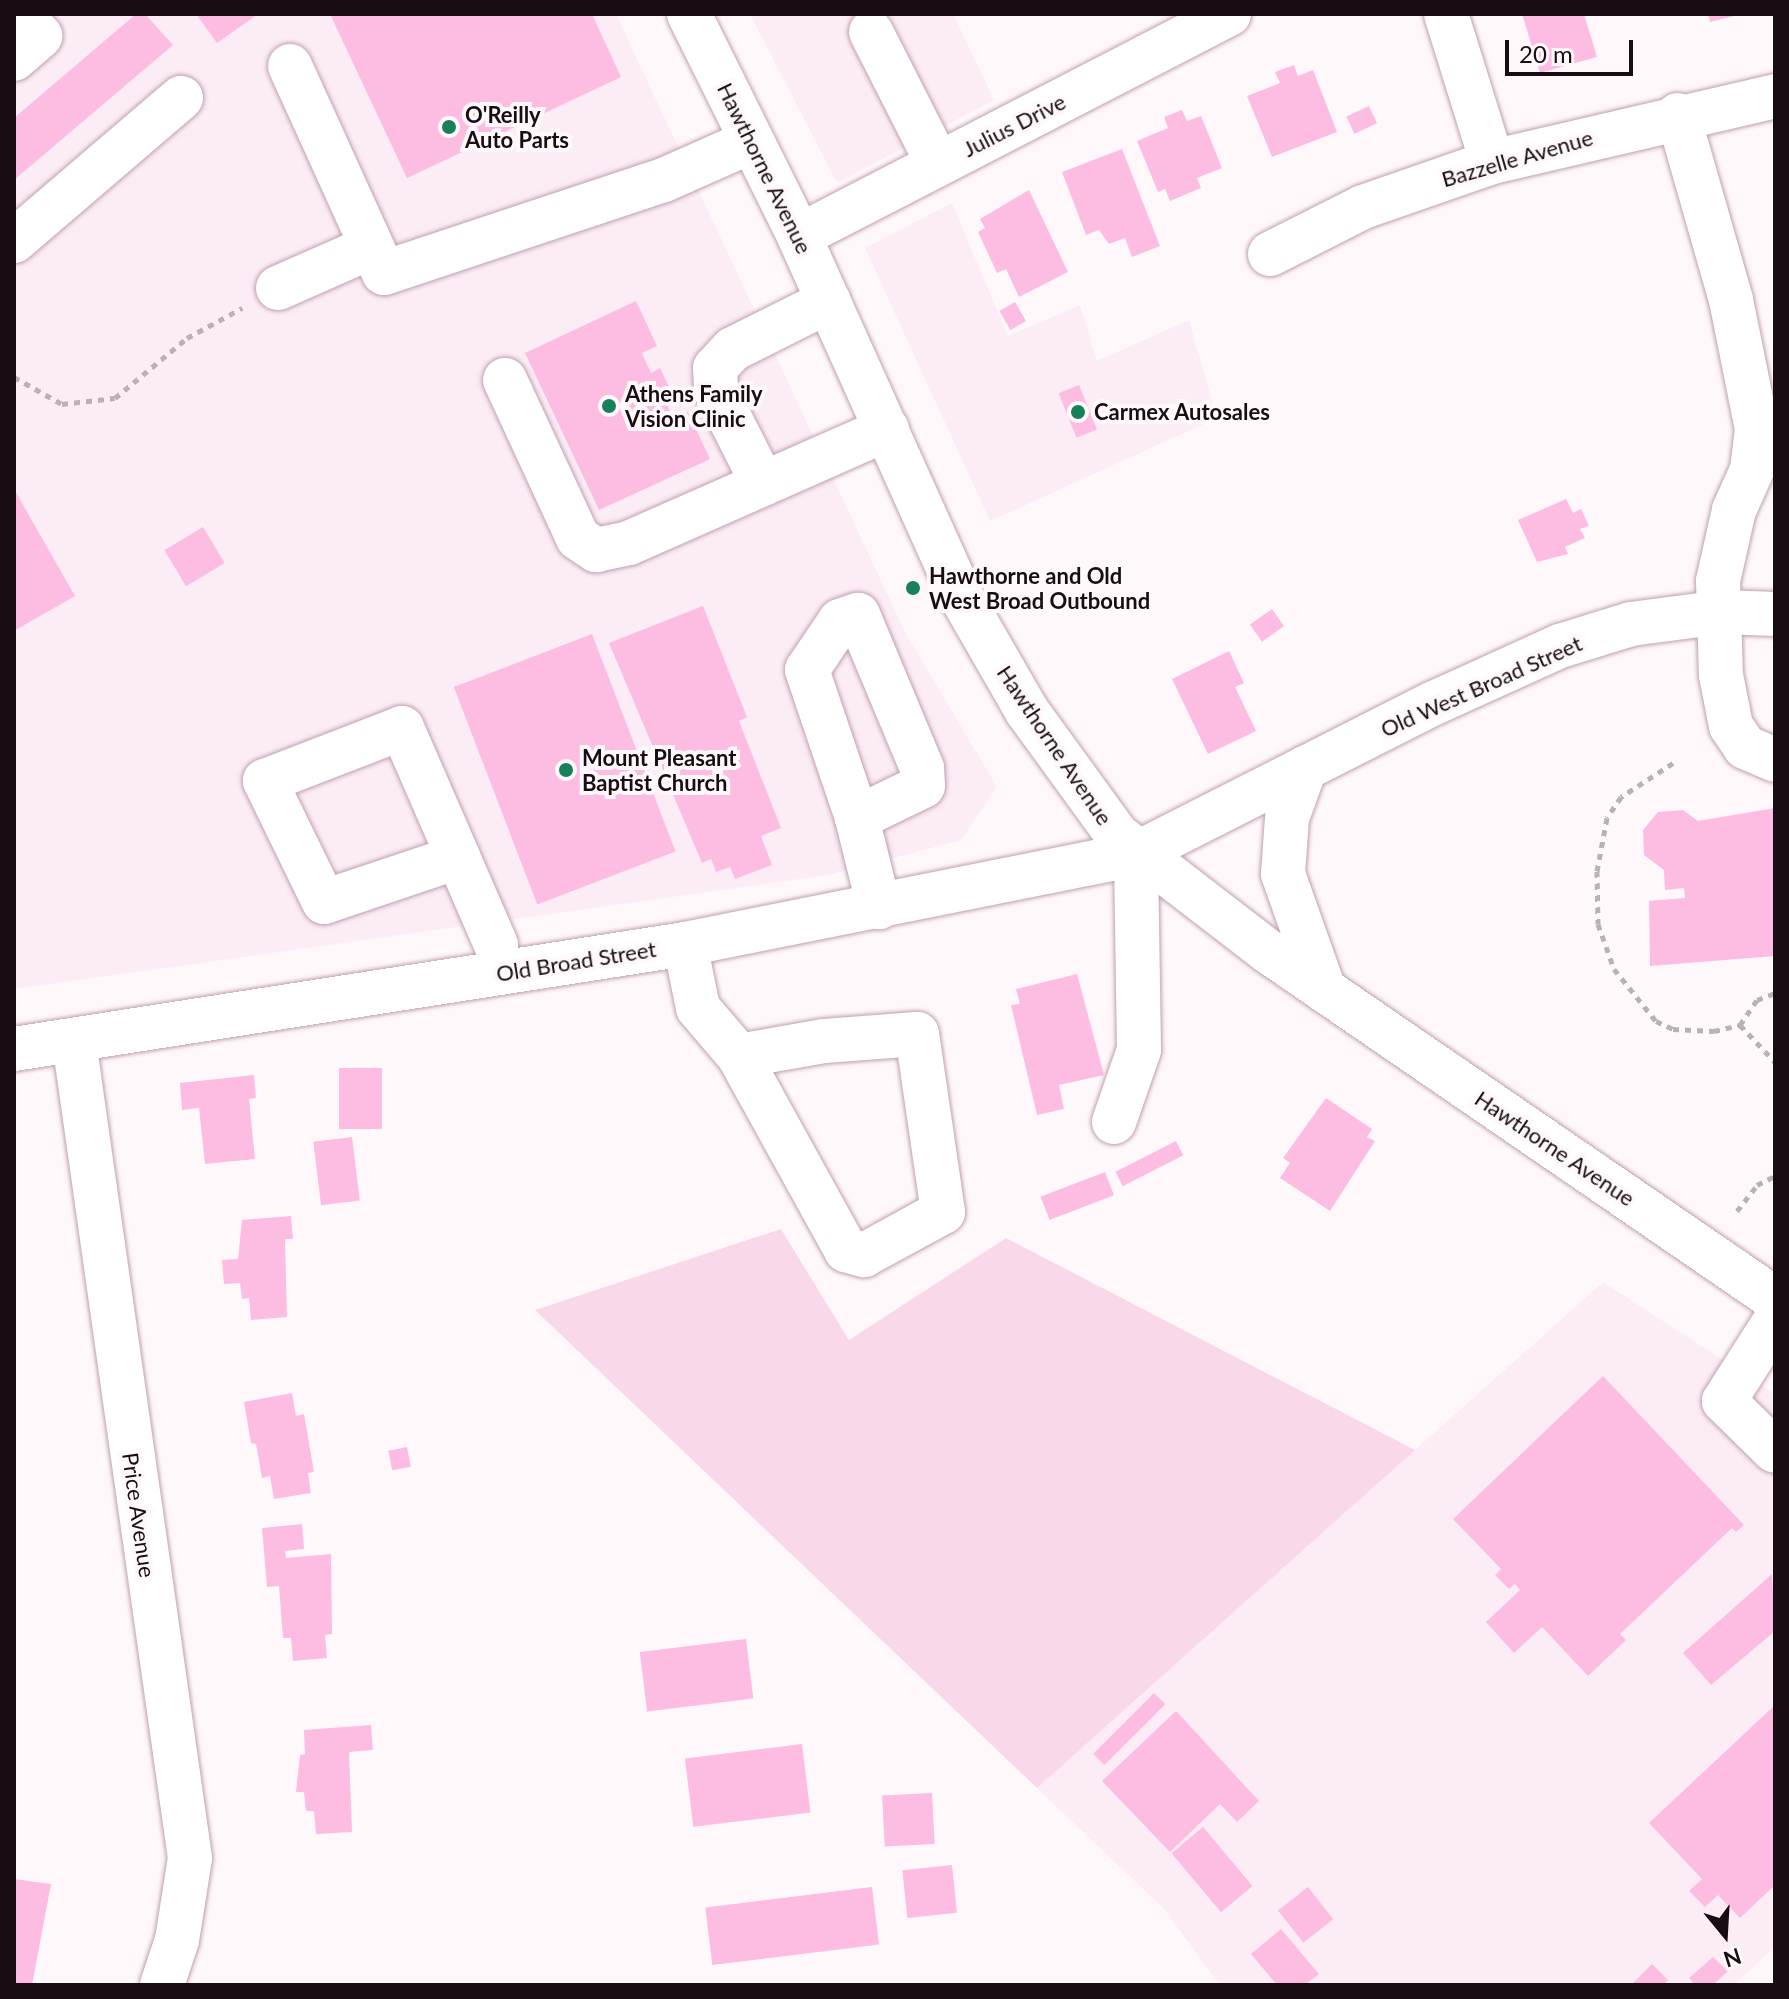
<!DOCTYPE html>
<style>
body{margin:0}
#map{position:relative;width:1789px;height:1999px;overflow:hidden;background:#fff8fb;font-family:Lato,sans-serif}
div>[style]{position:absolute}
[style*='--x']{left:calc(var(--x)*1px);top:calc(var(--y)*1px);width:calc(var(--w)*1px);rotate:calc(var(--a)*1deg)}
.built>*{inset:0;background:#fcecf5}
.green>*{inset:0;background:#f9d8ea}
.building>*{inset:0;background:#fdbce2;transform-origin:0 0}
.path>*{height:5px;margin-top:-2.5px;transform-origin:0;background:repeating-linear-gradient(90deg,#b9b1b4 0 6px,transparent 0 12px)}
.roads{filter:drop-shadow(0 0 2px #c0a0b2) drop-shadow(0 0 2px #c0a0b2)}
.minor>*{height:44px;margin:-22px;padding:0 22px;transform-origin:22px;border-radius:22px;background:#fff}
.major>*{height:44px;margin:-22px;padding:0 22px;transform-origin:22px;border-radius:22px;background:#fff}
.dots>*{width:22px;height:22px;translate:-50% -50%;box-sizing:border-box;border:4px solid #fff8fb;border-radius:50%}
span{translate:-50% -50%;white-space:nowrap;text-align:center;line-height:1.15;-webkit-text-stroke:8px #fff8fb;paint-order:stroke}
.poi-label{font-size:22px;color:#180d13;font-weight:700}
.left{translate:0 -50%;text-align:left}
.street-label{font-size:22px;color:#180d13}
.frame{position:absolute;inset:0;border:16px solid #180d13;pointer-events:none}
.north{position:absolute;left:1685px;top:1895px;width:80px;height:80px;-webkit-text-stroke:6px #fff8fb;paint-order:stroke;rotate:162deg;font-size:22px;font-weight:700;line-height:32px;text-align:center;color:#180d13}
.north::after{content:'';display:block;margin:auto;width:28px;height:36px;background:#180d13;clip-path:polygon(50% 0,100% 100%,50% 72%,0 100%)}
.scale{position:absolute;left:1505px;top:40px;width:128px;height:36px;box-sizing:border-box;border:4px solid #180d13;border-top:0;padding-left:10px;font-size:24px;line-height:28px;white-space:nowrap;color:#180d13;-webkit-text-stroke:6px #fff8fb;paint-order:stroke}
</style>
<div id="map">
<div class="built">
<i style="clip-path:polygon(14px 14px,616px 14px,905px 632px,997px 787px,961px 840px,829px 875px,14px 989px)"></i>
<i style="clip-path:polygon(750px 14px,953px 14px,994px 100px,837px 183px)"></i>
<i style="clip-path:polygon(952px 203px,1008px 336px,1080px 305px,1097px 361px,1189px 320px,1217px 418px,990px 521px,865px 248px)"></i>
<i style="clip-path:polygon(1603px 1282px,1775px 1394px,1775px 1947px,1734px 1985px,1220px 1985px,1164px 1909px,1037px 1788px)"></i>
</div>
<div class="green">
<i style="clip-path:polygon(781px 1229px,849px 1340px,1006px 1238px,1415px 1450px,1037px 1788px,535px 1310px)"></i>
</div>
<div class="building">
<i style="clip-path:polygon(136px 14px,145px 14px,173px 45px,14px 180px,14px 118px)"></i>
<i style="clip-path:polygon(196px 14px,258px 14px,217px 43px)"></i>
<i style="clip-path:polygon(330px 14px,592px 14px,621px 77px,407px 178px)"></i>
<i style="clip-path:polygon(1522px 14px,1584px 14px,1597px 57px,1540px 73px)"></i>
<i style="clip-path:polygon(1708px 14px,1738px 14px,1738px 15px,1710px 22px)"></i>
<i style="clip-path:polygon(1294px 65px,1298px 76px,1313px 70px,1337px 132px,1272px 157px,1247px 96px,1280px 83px,1275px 72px)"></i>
<i style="left:1369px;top:106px;width:19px;height:25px;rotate:65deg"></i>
<i style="clip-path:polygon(1182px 110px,1187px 121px,1201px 116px,1222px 168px,1197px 178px,1201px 188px,1170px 201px,1165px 189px,1158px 192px,1137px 141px,1168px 128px,1164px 117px)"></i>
<i style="clip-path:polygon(1122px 149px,1160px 246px,1132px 257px,1125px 238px,1109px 244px,1099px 230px,1086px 235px,1062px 172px)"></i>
<i style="clip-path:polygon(1029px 190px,1068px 272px,1019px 297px,1006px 269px,997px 273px,978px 232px,985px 228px,980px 219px)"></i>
<i style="clip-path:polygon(636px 301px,657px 346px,642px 353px,651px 373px,660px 368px,674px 397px,665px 400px,673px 418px,688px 412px,710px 459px,599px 510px,525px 353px)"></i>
<i style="left:1015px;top:302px;width:22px;height:18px;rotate:60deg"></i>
<i style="left:1079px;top:385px;width:48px;height:22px;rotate:68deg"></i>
<i style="clip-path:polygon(14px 489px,75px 596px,14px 631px)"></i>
<i style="clip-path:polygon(1566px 499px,1573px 513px,1581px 509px,1589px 526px,1580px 529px,1585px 538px,1565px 547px,1568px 554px,1537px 562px,1518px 520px)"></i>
<i style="left:203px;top:527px;width:42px;height:45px;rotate:59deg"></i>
<i style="clip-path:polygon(703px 606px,747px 717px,739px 721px,781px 828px,761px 836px,772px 865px,735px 879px,730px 867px,716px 872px,711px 859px,702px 863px,609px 643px)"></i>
<i style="left:1272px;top:609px;width:21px;height:27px;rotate:55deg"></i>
<i style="left:592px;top:634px;width:233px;height:148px;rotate:69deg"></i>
<i style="clip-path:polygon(1229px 651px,1244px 683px,1235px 687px,1256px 731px,1208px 754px,1172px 679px)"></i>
<i style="clip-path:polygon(1775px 808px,1775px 956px,1650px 966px,1649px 901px,1685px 898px,1684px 888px,1665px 890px,1664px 870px,1644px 855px,1643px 830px,1658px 812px,1683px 810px,1698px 821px)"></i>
<i style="clip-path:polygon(1077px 974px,1104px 1075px,1059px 1085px,1064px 1109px,1037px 1115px,1011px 1005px,1020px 1004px,1016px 989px)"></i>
<i style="left:382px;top:1068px;width:61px;height:43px;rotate:90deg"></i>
<i style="clip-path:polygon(254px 1075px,256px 1098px,249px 1099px,255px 1159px,205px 1164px,199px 1108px,182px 1110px,180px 1083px)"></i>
<i style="clip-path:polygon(1326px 1098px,1372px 1129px,1367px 1137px,1375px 1141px,1330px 1211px,1280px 1178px,1290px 1163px,1283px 1158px)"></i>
<i style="left:352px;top:1137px;width:64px;height:39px;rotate:83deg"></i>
<i style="left:1176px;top:1141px;width:16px;height:68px;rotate:63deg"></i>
<i style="left:1105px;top:1172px;width:25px;height:69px;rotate:69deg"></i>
<i style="clip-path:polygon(291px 1216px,293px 1239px,285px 1239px,287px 1317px,251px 1320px,249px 1298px,242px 1299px,240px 1283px,224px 1284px,222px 1260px,238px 1259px,242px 1220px)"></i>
<i style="clip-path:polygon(1603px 1376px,1744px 1525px,1736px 1532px,1732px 1528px,1620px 1634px,1626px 1640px,1588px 1676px,1542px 1627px,1514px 1653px,1486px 1622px,1520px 1590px,1515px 1584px,1509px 1589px,1495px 1575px,1501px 1569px,1453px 1519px)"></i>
<i style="clip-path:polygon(292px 1393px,296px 1416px,304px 1414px,314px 1472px,308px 1473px,311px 1493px,274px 1499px,270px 1476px,262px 1478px,256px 1444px,251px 1443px,244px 1402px)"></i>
<i style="left:407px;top:1447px;width:20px;height:19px;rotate:79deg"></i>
<i style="clip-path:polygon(302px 1524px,304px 1549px,285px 1551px,286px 1558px,331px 1554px,332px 1634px,325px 1635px,327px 1658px,293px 1661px,291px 1638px,283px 1638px,279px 1586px,267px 1587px,262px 1528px)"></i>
<i style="clip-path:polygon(1772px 1574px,1775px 1631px,1711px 1685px,1683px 1653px)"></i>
<i style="left:746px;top:1639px;width:60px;height:107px;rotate:83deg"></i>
<i style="left:1154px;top:1693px;width:16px;height:86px;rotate:45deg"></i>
<i style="clip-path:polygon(1775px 1705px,1775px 1885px,1740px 1918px,1718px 1895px,1705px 1907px,1689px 1891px,1702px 1879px,1649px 1823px)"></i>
<i style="clip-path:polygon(1176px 1711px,1259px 1801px,1237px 1822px,1220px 1804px,1170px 1852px,1102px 1781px)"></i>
<i style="clip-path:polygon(371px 1725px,373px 1750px,349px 1752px,352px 1832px,316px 1834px,314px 1811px,306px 1811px,304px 1792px,296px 1792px,300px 1755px,305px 1754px,304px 1730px)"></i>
<i style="left:802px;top:1744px;width:69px;height:118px;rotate:83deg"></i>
<i style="left:932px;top:1793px;width:51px;height:50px;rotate:87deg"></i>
<i style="left:1203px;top:1827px;width:77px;height:41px;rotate:50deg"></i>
<i style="left:952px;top:1865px;width:48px;height:50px;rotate:84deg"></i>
<i style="clip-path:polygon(14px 1879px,51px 1884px,32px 1985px,14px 1985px)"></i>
<i style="left:872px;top:1887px;width:58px;height:168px;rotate:83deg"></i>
<i style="left:1308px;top:1887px;width:41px;height:38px;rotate:52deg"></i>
<i style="clip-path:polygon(1281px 1929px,1319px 1974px,1305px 1985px,1277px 1985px,1251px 1954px)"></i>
<i style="clip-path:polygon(1713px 1957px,1728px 1971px,1713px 1985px,1695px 1985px,1689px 1978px)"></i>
<i style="clip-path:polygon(1652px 1964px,1668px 1980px,1663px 1985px,1631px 1985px)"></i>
</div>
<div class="path">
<i style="--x:14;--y:377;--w:55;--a:29.4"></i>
<i style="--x:62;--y:404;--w:53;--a:-6.5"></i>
<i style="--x:115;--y:398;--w:94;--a:-39.8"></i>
<i style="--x:187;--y:338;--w:63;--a:-28.6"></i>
<i style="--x:1673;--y:763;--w:62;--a:146.8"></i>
<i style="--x:1621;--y:797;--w:25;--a:124"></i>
<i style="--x:1607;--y:818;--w:54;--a:100.7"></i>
<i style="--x:1597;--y:871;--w:53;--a:88.9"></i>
<i style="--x:1598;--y:924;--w:48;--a:70.4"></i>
<i style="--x:1614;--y:969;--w:67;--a:51.1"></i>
<i style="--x:1656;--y:1021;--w:19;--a:25"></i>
<i style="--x:1673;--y:1029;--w:41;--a:2.8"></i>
<i style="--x:1714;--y:1031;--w:27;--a:-13"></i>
<i style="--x:1740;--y:1025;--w:51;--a:46.6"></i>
<i style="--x:1740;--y:1025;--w:30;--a:-56"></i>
<i style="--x:1757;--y:1000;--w:19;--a:-21"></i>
<i style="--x:1737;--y:1211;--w:33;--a:-52"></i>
<i style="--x:1757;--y:1185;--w:20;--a:-27"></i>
</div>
<div class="roads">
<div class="minor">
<i style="--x:1446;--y:14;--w:155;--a:72.7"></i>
<i style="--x:871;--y:32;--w:148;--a:63.1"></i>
<i style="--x:14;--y:59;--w:35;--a:-41"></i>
<i style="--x:40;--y:36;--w:30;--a:-132"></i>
<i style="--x:290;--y:66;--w:227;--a:65.6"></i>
<i style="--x:384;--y:273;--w:295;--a:-18.4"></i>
<i style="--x:664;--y:180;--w:96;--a:-23.9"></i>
<i style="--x:1678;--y:115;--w:192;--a:74"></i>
<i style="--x:1731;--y:300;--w:132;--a:78.6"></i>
<i style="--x:1757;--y:429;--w:41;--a:97"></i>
<i style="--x:1752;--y:470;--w:44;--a:114.2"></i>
<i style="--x:1734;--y:510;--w:73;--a:102.7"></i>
<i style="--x:1718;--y:581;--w:94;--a:88.2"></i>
<i style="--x:1721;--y:675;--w:52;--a:78.9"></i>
<i style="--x:1731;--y:726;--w:25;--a:56"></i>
<i style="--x:1745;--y:747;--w:33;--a:23"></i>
<i style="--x:799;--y:236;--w:484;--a:-27.3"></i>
<i style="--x:14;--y:241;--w:220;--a:-40.6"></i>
<i style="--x:1270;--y:254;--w:104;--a:-26.8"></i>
<i style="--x:1363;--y:207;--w:137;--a:-19.2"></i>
<i style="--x:1492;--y:162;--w:291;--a:-13.1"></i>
<i style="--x:278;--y:288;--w:102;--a:-23.8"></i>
<i style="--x:505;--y:380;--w:174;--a:65.2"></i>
<i style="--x:578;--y:538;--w:22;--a:34"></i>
<i style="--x:596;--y:550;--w:34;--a:-12"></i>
<i style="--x:629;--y:543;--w:282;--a:-23.8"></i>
<i style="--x:763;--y:484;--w:104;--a:-116.8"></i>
<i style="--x:716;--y:391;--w:23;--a:-92"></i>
<i style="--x:715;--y:368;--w:26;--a:-47"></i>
<i style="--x:733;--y:349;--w:107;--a:-26.6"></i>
<i style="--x:857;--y:818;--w:73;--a:-25.9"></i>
<i style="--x:923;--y:786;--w:18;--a:-93"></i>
<i style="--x:922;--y:768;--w:166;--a:-112.7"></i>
<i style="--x:858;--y:615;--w:19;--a:162"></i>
<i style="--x:840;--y:621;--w:59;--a:124"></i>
<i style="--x:807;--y:670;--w:156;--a:71.3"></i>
<i style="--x:857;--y:818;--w:92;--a:76.1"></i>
<i style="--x:458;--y:857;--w:141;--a:161.4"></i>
<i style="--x:324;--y:902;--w:135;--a:-116"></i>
<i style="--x:265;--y:781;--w:147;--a:-21.1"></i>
<i style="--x:402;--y:728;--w:141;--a:66.5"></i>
<i style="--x:458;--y:857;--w:96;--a:66.6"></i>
<i style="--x:685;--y:944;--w:65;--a:78.5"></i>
<i style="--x:698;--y:1008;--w:63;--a:49.5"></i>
<i style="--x:739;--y:1056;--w:222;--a:61.1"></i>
<i style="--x:846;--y:1250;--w:19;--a:16"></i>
<i style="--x:864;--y:1255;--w:90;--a:-28.6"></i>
<i style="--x:943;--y:1212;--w:180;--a:-98.3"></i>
<i style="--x:917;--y:1034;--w:93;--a:175.7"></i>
<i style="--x:824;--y:1041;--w:86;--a:170"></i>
<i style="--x:74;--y:1041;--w:825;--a:81.92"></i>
<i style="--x:190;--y:1858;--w:83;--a:99"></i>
<i style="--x:177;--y:1940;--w:47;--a:108.4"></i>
<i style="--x:14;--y:1049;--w:679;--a:-8.89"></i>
<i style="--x:685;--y:944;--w:460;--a:-11.3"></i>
<i style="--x:1136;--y:854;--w:332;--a:-26.9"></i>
<i style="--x:1432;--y:704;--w:141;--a:-24.4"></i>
<i style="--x:1560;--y:646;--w:74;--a:-17.2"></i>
<i style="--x:1631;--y:624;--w:92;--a:-7.5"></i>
<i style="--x:1722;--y:612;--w:53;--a:2.2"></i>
<i style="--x:1114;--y:1122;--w:76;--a:-70.9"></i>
<i style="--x:1139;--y:1050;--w:196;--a:-90.9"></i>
<i style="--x:1775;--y:1321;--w:95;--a:122.5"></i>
<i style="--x:1724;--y:1401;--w:71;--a:44.4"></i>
</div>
<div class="major">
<i style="--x:689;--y:14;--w:248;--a:63.6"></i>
<i style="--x:799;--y:236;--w:397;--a:65.8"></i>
<i style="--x:962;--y:598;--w:130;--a:60.1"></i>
<i style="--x:1027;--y:711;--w:153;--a:54"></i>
<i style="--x:1117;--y:835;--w:192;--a:37.6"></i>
<i style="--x:1269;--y:952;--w:614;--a:34.44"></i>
<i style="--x:1305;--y:768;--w:53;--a:109.8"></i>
<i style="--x:1287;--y:818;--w:56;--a:94.1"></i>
<i style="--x:1283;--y:874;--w:123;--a:70.5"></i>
</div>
</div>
<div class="dots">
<i style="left:449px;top:127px;background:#18815c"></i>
<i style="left:609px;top:406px;background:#18815c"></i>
<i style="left:1078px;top:412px;background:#18815c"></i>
<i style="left:913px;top:588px;background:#18815c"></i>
<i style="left:566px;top:770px;background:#18815c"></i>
</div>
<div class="poi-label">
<span class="left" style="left:465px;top:127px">O'Reilly<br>Auto Parts</span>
<span class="left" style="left:625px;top:406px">Athens Family<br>Vision Clinic</span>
<span class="left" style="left:1094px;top:412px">Carmex Autosales</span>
<span class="left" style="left:929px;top:588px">Hawthorne and Old<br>West Broad Outbound</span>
<span class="left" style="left:582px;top:770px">Mount Pleasant<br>Baptist Church</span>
</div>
<div class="street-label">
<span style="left:1014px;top:125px;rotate:-27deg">Julius Drive</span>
<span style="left:1517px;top:158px;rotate:-16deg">Bazzelle Avenue</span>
<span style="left:765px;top:168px;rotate:64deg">Hawthorne Avenue</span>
<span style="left:1481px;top:686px;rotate:-24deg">Old West Broad Street</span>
<span style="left:1055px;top:745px;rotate:56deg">Hawthorne Avenue</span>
<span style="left:576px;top:961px;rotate:-9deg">Old Broad Street</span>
<span style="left:1555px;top:1148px;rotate:34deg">Hawthorne Avenue</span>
<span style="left:139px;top:1515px;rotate:82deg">Price Avenue</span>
</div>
<div class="frame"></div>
<div class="north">N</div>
<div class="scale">20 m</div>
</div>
